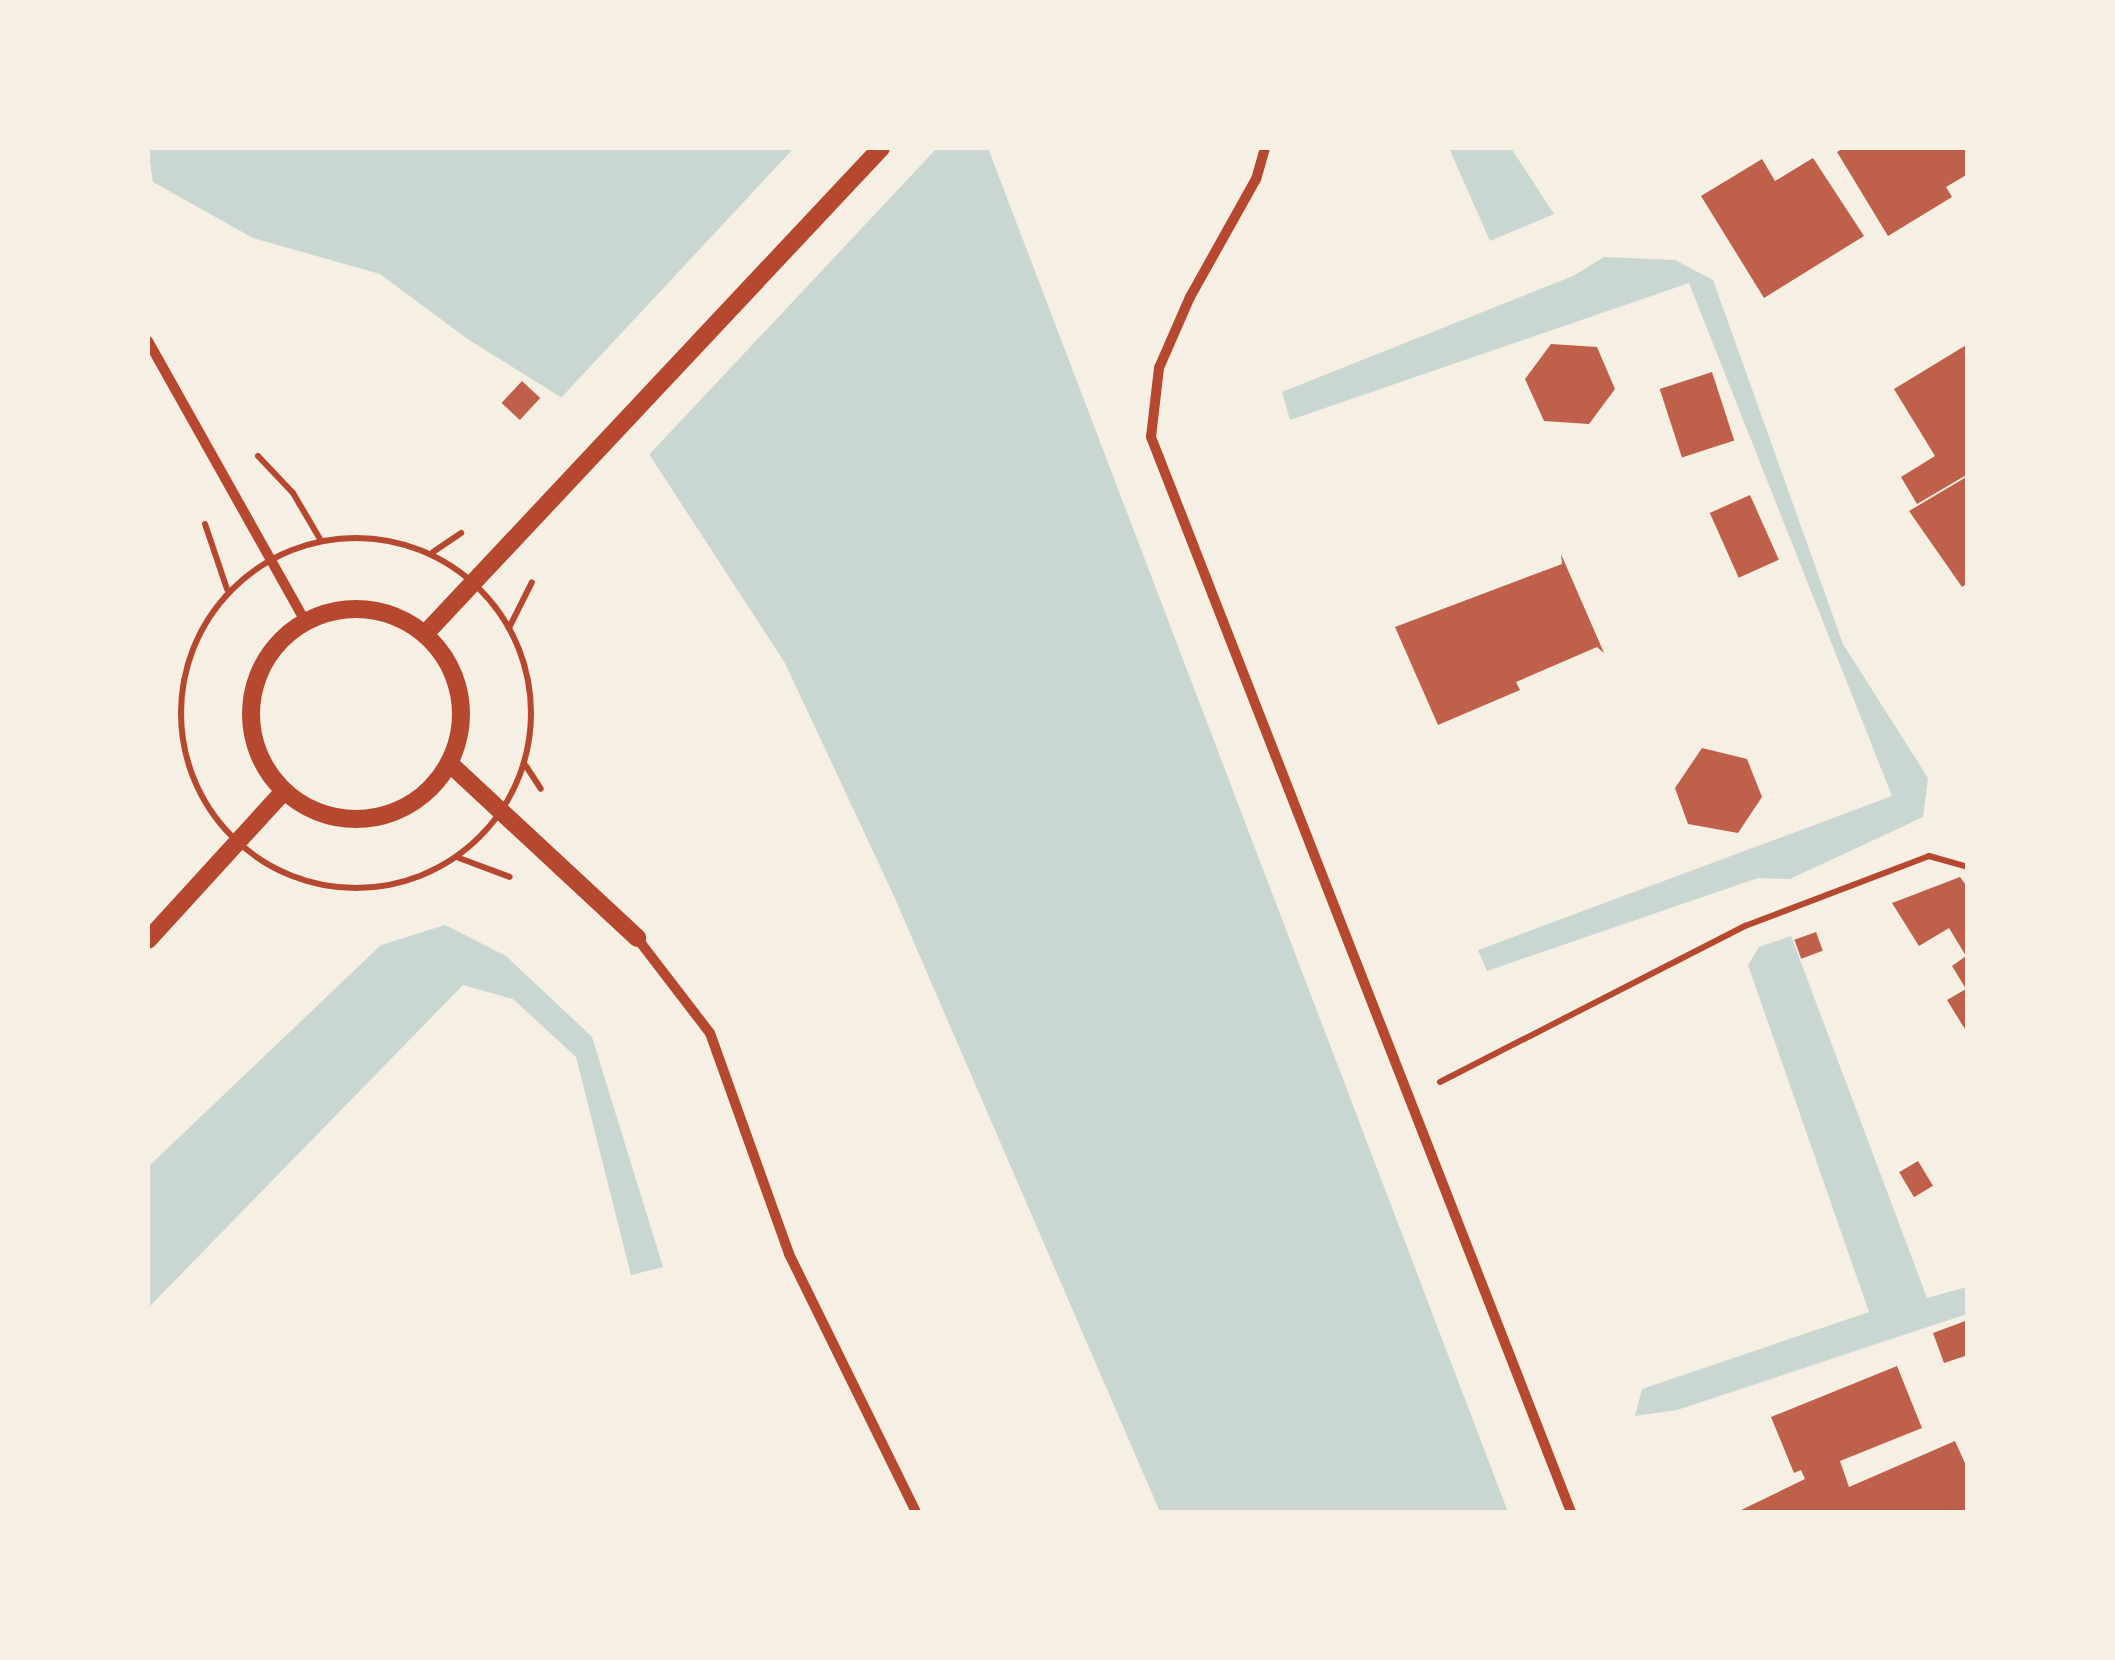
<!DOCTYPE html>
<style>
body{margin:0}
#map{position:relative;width:2115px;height:1660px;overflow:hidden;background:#f6efe4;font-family:Poppins,sans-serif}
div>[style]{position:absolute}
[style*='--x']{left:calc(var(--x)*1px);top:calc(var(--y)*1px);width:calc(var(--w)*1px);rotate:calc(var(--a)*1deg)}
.water>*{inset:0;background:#c9d6d2}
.pier>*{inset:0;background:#f6efe4}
.building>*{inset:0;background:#bf614a;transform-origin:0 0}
.path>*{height:6px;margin:-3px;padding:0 3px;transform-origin:3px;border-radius:3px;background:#b5482f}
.path>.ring{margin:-3px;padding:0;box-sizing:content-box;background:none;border:6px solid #b5482f;border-radius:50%}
.minor>*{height:10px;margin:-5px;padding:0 5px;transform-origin:5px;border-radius:5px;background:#b5482f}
.tertiary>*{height:18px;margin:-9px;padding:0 9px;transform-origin:9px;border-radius:9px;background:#b5482f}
.tertiary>.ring{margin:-9px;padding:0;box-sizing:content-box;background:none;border:18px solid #b5482f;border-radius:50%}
span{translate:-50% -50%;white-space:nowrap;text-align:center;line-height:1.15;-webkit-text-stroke:9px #f6efe4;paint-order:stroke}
.frame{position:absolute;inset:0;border:150px solid #f6efe4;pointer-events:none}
</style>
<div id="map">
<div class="water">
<i style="clip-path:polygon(148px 148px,988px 148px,1508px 1512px,1160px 1512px,893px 894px,785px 663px,647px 451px,469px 340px,380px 274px,253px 238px,153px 182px)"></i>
<i style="clip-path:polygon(1449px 148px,1511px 148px,1554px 214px,1490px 241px)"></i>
<i style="clip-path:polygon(1604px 257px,1675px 260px,1713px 280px,1843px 644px,1928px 778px,1923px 817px,1790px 879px,1758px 878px,1487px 971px,1478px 950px,1892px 796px,1689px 283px,1290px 420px,1282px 392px,1573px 276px)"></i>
<i style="clip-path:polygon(445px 925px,506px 956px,592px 1037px,663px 1267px,631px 1275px,576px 1057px,513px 999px,463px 985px,148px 1308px,148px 1167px,381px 945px)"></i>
<i style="clip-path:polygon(1791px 936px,1927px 1298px,1967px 1287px,1967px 1314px,1677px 1410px,1635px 1416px,1642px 1389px,1869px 1312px,1748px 965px,1759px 947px)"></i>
</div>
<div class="pier">
<i style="clip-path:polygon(794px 148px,937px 148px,646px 458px,560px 399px)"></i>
</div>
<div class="building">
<i style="clip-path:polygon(1844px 148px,1968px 148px,1968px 174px,1946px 187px,1952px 197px,1888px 236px,1837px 152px)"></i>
<i style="clip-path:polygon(1813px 158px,1864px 236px,1764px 298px,1701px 196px,1762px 159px,1775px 181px)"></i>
<i style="clip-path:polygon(1551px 344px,1597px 347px,1615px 389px,1589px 424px,1544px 421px,1525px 379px)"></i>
<i style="clip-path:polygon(1968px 344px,1968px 474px,1917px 504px,1901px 477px,1935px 456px,1894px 389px)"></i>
<i style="left:1712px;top:372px;width:72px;height:55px;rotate:72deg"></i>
<i style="left:522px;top:381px;width:25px;height:30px;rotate:43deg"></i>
<i style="clip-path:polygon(1968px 476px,1968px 583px,1962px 587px,1909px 511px)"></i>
<i style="left:1750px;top:495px;width:71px;height:44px;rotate:66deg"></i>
<i style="clip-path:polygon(1561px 554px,1604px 653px,1597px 647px,1516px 682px,1520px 690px,1438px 725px,1395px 627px,1562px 564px)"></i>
<i style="clip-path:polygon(1702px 748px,1747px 759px,1762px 797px,1738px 833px,1688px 824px,1675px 788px)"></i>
<i style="clip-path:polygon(1960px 877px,1968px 888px,1968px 1034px,1947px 1000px,1966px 989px,1952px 966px,1966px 956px,1949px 928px,1919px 946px,1892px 903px)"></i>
<i style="left:1816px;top:932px;width:20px;height:23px;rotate:70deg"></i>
<i style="left:1918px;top:1161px;width:29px;height:22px;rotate:59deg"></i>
<i style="clip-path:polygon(1968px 1320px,1968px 1355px,1944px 1363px,1933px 1333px)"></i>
<i style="clip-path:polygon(1897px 1366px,1922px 1428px,1840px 1461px,1849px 1487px,1955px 1441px,1968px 1470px,1968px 1512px,1737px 1512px,1805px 1479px,1801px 1470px,1794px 1473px,1771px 1417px)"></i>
</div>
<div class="path">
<i style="--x:258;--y:456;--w:51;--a:46.6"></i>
<i style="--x:293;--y:493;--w:53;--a:59.6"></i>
<i style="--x:205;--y:524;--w:69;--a:71.3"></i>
<i class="ring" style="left:181px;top:538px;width:344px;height:344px"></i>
<i style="--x:433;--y:552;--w:34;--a:-34"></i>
<i style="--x:509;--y:628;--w:51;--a:-63.4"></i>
<i style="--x:526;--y:766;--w:27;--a:57"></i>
<i style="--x:459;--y:858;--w:54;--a:20.4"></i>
<i style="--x:1440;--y:1082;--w:343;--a:-27.1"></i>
<i style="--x:1745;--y:926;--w:197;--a:-20.8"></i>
<i style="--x:1929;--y:856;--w:41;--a:15.8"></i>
</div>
<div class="minor">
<i style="--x:1265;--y:148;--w:32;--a:106"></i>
<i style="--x:1256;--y:179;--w:135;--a:119.2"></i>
<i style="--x:1190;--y:297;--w:77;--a:113.6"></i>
<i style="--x:1159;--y:368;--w:69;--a:96.6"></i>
<i style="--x:1151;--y:437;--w:1154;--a:68.66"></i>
<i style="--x:148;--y:341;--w:321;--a:60.7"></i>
<i style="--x:637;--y:938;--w:120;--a:52.5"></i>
<i style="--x:710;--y:1033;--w:235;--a:70.3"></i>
<i style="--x:789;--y:1254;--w:288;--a:63.8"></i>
</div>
<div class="tertiary">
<i class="ring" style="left:251px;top:609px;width:192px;height:192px"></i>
<i style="--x:425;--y:634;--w:666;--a:-46.82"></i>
<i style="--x:449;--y:763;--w:257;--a:42.9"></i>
<i style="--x:148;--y:940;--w:202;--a:-47.6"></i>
</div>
<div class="frame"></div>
</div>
